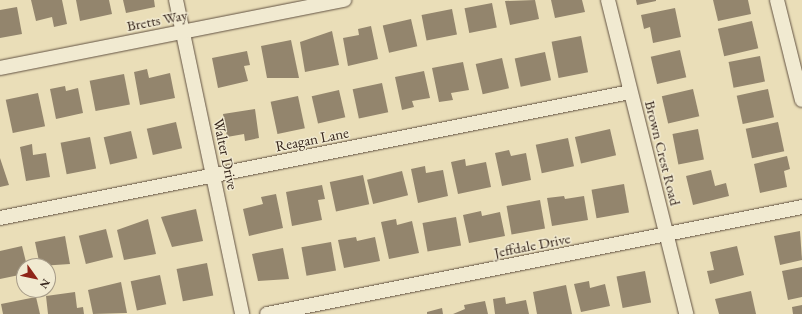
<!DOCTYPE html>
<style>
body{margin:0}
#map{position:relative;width:802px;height:314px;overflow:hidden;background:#eadeb8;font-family:"EB Garamond",serif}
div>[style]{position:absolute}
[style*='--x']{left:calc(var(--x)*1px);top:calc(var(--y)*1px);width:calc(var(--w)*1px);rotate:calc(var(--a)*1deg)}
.building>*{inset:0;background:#93856d;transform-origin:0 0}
.roads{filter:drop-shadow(0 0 1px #625242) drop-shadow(0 0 1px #625242)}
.street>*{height:14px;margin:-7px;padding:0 7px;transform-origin:7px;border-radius:7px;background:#f1ead1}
span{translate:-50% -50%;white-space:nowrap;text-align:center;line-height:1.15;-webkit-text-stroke:3px #f1ead1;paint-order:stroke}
.street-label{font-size:15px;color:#35241b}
.north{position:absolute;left:16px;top:258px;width:40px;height:40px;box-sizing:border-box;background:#f1ead1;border:1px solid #a69b88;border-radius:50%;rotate:123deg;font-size:11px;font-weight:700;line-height:16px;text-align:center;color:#35241b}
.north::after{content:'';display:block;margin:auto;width:14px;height:18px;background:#8f2418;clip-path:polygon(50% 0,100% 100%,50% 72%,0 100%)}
</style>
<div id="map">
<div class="building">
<i style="clip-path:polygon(31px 0,62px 0,67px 24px,54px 27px,52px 17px,36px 21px)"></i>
<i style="clip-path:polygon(76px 0,109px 0,112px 14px,80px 21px)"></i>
<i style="clip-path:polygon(123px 0,154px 0,155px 7px,126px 13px)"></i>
<i style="clip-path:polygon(535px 0,539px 19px,510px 25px,505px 1px)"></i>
<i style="clip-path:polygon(551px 0,582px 0,585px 12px,555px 18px)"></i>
<i style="clip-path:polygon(636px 0,656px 0,656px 1px,637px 5px)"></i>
<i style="clip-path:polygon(713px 0,748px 0,751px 14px,718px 21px)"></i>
<i style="left:492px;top:3px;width:25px;height:28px;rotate:79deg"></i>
<i style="clip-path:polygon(17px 7px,22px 34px,0 38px,0 10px)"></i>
<i style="clip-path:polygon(675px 8px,681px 37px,653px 43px,650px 27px,644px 29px,641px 15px)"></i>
<i style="left:452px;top:9px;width:26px;height:31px;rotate:79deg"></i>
<i style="left:411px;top:19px;width:28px;height:29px;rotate:77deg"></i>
<i style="left:752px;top:21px;width:28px;height:35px;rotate:77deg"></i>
<i style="clip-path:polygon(371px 26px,378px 59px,348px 66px,343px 38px,359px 35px,358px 29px)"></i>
<i style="clip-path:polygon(332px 31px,339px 65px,305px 72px,300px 42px)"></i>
<i style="left:581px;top:36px;width:37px;height:30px;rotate:79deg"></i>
<i style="clip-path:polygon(291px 40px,299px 78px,267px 78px,261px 46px)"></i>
<i style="left:680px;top:50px;width:28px;height:30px;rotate:77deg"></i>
<i style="clip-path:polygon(247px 51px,250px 65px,244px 66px,248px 81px,218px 88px,212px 58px)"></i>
<i style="left:545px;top:52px;width:29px;height:31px;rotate:78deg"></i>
<i style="left:760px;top:56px;width:26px;height:32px;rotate:79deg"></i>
<i style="left:502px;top:58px;width:31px;height:27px;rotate:77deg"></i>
<i style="clip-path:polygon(463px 62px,469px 90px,451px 93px,453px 100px,439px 102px,432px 68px)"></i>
<i style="clip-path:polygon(147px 69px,149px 78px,170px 73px,175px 98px,140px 105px,134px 72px)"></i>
<i style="clip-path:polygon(424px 71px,430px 98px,412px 101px,414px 107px,402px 110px,395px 77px)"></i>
<i style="left:124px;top:74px;width:31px;height:35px;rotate:79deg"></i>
<i style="left:382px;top:83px;width:30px;height:30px;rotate:78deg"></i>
<i style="clip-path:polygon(65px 86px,66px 91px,78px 88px,83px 113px,56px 119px,50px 89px)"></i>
<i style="left:693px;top:89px;width:28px;height:32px;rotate:77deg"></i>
<i style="left:768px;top:89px;width:29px;height:32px;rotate:78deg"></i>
<i style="left:339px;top:90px;width:28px;height:28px;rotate:77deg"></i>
<i style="left:38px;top:93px;width:34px;height:33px;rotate:78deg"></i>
<i style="left:298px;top:96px;width:33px;height:28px;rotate:78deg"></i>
<i style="clip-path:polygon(255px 109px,259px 138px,245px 141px,244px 134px,227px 137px,223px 114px)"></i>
<i style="left:176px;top:122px;width:27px;height:30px;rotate:77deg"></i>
<i style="left:778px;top:122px;width:30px;height:33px;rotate:78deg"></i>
<i style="left:610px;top:129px;width:27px;height:36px;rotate:77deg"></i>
<i style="left:698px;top:129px;width:31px;height:26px;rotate:79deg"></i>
<i style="left:131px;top:131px;width:28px;height:28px;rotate:77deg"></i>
<i style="left:90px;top:137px;width:32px;height:30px;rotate:79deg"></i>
<i style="left:568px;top:138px;width:29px;height:33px;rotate:78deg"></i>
<i style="clip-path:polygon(32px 144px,33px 155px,46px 153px,50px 177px,26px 181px,20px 147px)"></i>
<i style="clip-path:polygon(509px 150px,511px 156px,526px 153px,531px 180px,502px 186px,495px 153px)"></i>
<i style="clip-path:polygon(787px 156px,790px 169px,784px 171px,787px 187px,760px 193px,754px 164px)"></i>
<i style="clip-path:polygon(0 158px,9px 185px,0 187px)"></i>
<i style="clip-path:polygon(465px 159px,466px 166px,486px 162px,491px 187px,458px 194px,451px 162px)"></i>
<i style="clip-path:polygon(425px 166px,426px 173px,443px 170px,448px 196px,418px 203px,411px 169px)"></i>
<i style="clip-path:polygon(711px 170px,715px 186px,726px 183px,729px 196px,693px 205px,686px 176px)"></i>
<i style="left:402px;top:171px;width:25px;height:36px;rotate:76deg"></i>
<i style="left:363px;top:175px;width:30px;height:34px;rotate:78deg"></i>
<i style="left:624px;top:184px;width:29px;height:33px;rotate:80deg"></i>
<i style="clip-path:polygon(322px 185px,325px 199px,318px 200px,322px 220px,292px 226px,286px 192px)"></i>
<i style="clip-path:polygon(276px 194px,283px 228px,249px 236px,243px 209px,263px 204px,261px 197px)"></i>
<i style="clip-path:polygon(564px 196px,565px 199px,584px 196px,588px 220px,552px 226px,547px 198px)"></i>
<i style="left:540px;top:200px;width:29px;height:34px;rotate:80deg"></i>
<i style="clip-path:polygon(196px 209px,203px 241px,172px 247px,161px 217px)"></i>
<i style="clip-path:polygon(481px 211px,482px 216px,500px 212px,505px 236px,469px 243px,463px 215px)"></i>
<i style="left:456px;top:217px;width:29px;height:34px;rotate:80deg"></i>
<i style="clip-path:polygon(148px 219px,156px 254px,124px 260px,117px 230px)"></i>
<i style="clip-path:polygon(396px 219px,397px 225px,412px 221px,419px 253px,389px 259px,381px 222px)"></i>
<i style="left:106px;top:229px;width:29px;height:28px;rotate:76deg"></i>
<i style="clip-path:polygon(800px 231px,802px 260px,780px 265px,774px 236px)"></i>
<i style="clip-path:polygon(65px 236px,70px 264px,40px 266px,35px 242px)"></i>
<i style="clip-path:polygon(356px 237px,357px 241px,375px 237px,380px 261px,344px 268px,338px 240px)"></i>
<i style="left:331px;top:242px;width:29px;height:30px;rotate:80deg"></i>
<i style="clip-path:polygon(22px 246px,27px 266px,24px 274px,0 279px,0 251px)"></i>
<i style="clip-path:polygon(737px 246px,744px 275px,710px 284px,707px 271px,714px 270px,710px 252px)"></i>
<i style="clip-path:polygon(283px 248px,289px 279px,258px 281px,252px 254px)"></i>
<i style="left:207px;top:263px;width:33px;height:31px;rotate:79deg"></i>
<i style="clip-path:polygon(802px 267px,802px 297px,788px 300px,782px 271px)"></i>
<i style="left:645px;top:271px;width:32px;height:29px;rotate:79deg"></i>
<i style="left:160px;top:275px;width:30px;height:30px;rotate:78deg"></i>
<i style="clip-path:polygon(589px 281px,590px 288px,605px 284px,610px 306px,581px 312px,574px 284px)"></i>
<i style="clip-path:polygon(121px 282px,127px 313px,93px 314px,88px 290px)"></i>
<i style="clip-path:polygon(566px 285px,572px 314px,537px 314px,533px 292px)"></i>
<i style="clip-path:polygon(751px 291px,756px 314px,719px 314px,715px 299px)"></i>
<i style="clip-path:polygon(75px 292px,77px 308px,83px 307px,84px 314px,48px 314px,46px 296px)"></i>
<i style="clip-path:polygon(36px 297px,40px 314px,3px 314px,1px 304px)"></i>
<i style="clip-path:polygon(505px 297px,506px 304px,526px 300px,529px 314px,495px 314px,493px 299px)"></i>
<i style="clip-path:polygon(485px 301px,488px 314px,453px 314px,465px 309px,464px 305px)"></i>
<i style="clip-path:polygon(802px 305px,802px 314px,793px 314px,792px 307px)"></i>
<i style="clip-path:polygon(442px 308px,443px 314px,427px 314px,427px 312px)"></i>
</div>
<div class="roads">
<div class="street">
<i style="--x:176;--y:0;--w:321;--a:78.1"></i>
<i style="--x:608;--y:0;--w:324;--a:76"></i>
<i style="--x:777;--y:0;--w:103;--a:76"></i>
<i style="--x:0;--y:68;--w:351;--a:-11.2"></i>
<i style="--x:0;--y:218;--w:642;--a:-11.31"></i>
<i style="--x:267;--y:314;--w:546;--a:-11.31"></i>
</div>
</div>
<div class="street-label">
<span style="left:157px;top:20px;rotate:-11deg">Bretts Way</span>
<span style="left:312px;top:139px;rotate:-11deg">Reagan Lane</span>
<span style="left:663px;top:153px;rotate:76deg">Brown Crest Road</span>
<span style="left:226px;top:154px;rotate:78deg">Walter Drive</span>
<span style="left:532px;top:245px;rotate:-11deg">Jeffdale Drive</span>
</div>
<div class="north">N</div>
</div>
